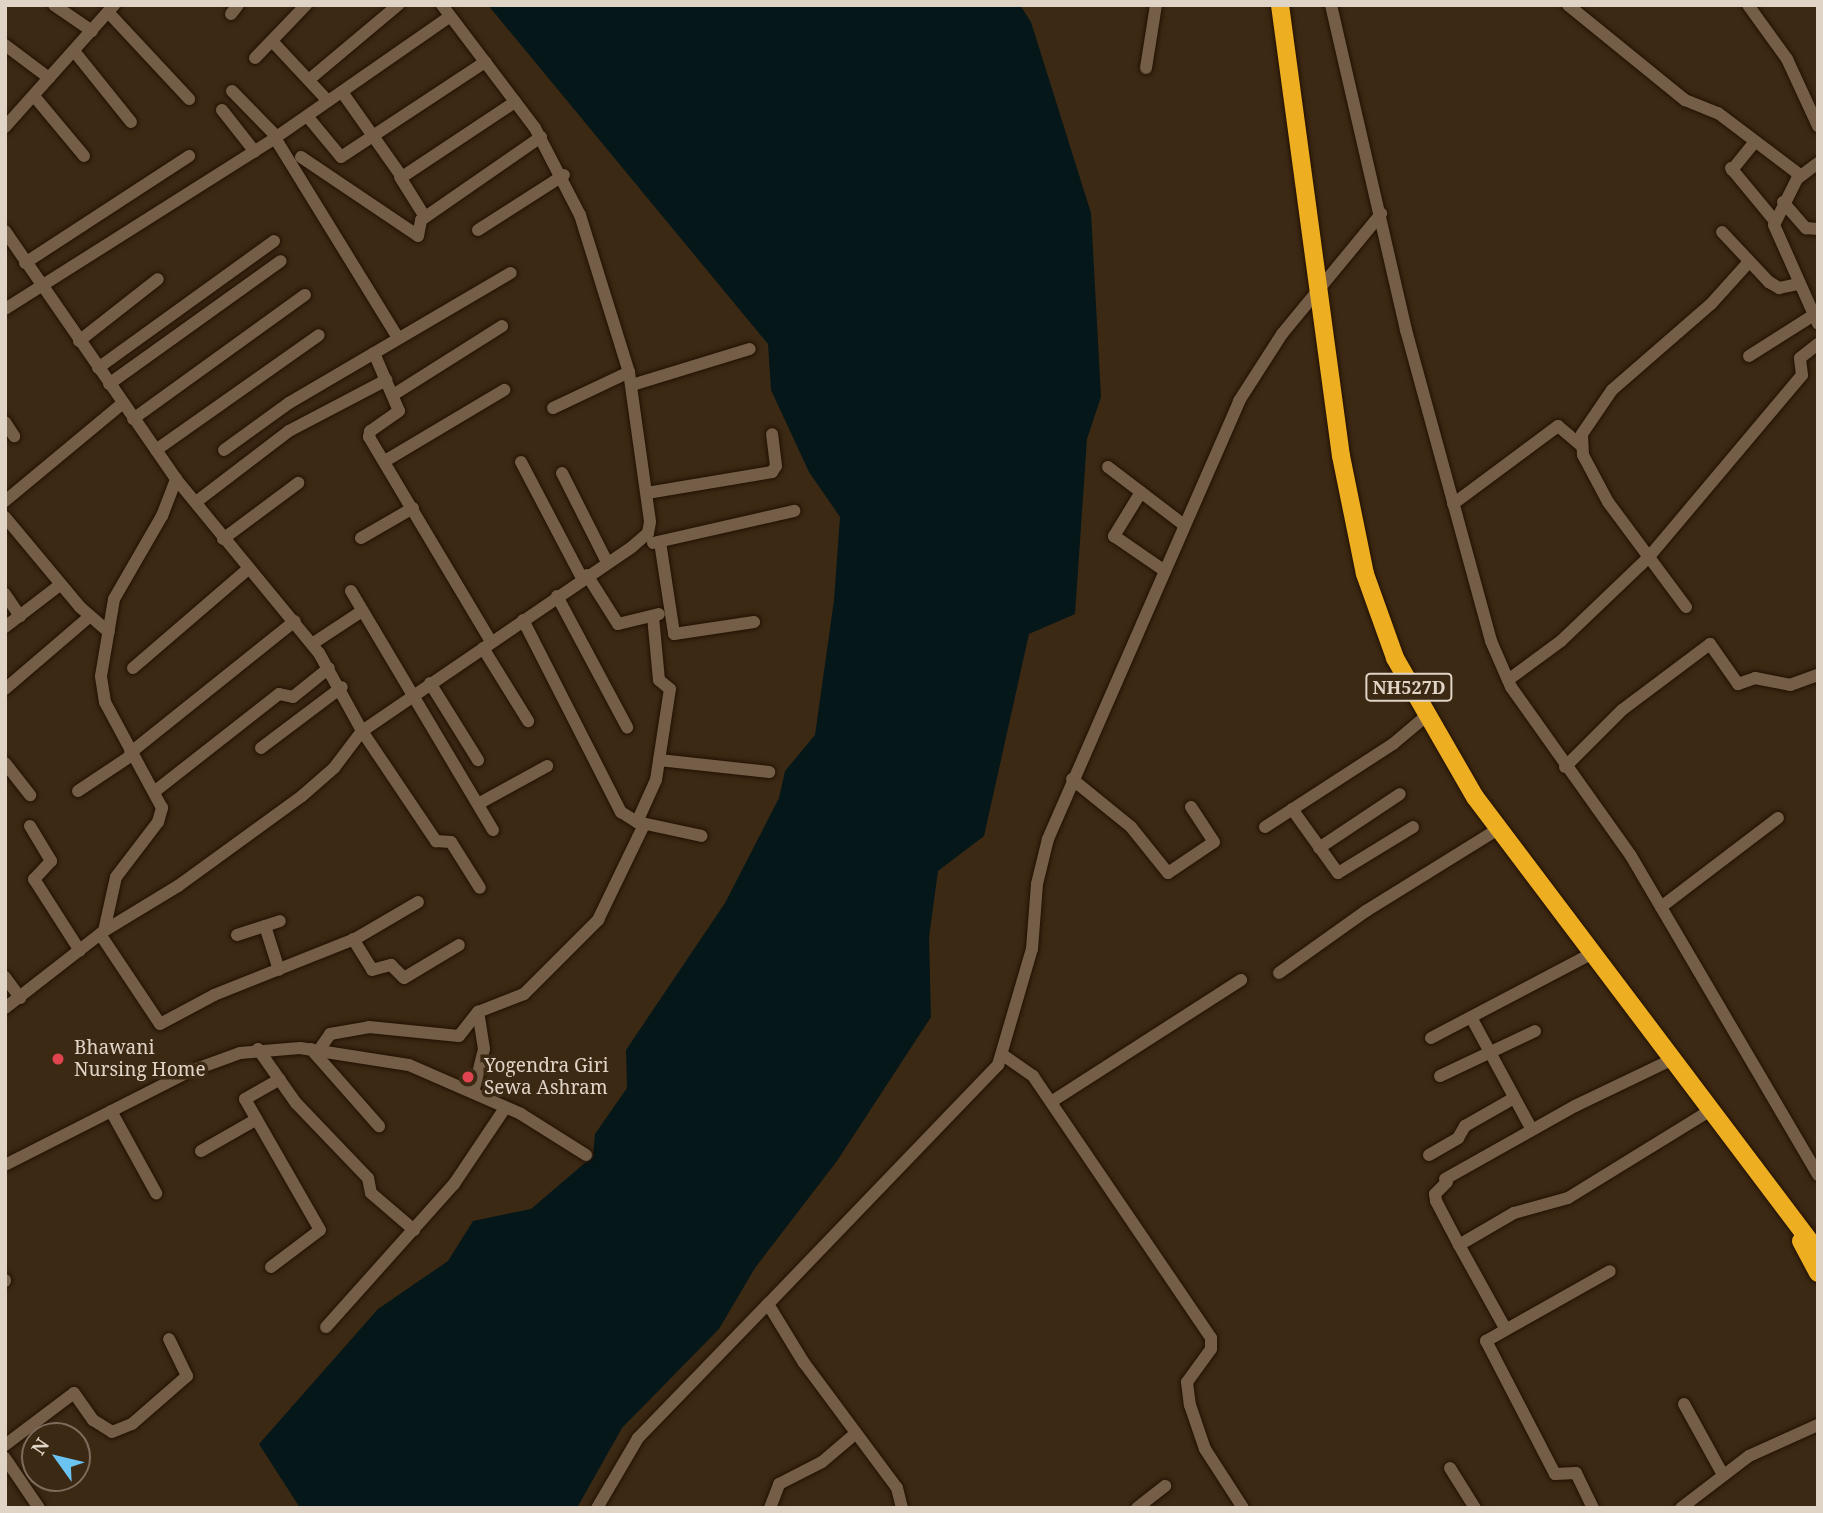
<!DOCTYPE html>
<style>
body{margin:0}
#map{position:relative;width:1823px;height:1513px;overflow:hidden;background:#3c2914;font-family:"Noto Serif",serif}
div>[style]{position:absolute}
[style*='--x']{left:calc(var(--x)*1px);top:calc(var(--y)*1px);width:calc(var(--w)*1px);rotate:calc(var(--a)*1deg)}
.water>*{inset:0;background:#051719}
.roads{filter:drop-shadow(0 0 2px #210) drop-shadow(0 0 2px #210)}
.minor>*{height:12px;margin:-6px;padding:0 6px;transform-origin:6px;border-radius:6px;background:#745e48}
.highway>*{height:18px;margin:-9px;padding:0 9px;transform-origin:9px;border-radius:9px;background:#edae22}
.dots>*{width:19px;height:19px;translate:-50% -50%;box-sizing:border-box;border:4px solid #3c2914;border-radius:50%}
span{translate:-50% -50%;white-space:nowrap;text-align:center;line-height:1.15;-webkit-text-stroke:7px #3c2914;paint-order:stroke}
.shield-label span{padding:2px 5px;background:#3c2914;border:2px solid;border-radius:5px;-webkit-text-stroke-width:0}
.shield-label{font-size:18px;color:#e0d4c7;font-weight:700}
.poi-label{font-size:19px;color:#e0d4c7}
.left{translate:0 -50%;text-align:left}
.frame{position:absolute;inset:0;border:7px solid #e0d4c7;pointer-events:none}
.north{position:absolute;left:21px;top:1422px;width:70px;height:70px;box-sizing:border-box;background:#3c2914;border:2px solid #7e6d5c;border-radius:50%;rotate:304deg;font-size:19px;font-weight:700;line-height:28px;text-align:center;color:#e0d4c7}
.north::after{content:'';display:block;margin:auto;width:24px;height:32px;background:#6bc3f2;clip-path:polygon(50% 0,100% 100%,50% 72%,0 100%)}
</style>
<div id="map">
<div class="water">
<i style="clip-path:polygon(488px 5px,1020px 5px,1031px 22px,1091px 213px,1101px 397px,1087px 439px,1075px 614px,1029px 634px,984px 836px,938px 871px,929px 937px,931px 1017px,837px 1161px,755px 1268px,719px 1329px,622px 1428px,577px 1508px,300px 1508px,259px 1444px,378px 1309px,448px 1261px,473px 1221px,531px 1209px,593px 1156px,595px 1134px,627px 1088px,626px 1050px,725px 903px,779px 798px,785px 771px,815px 735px,834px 600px,840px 517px,809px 472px,771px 390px,768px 344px)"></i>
</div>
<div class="roads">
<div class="minor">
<i style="--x:54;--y:5;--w:46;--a:34.4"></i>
<i style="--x:442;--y:5;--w:154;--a:52.9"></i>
<i style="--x:535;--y:128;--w:98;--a:62.7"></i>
<i style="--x:580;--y:215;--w:164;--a:72.7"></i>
<i style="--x:629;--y:372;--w:151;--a:82"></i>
<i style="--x:650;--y:522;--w:11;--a:100"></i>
<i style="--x:648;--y:533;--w:21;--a:139"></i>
<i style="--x:632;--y:547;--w:327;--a:145.7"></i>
<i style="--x:362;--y:731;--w:133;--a:56.1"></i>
<i style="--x:436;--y:841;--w:15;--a:4"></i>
<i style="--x:451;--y:842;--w:54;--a:57.8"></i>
<i style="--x:1331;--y:5;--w:334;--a:77"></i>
<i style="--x:1406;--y:330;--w:322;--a:74.7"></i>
<i style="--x:1491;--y:641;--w:50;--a:66.5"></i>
<i style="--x:1511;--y:687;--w:207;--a:54.6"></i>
<i style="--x:1631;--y:856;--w:370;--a:59.6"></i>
<i style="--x:1568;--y:5;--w:151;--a:39.1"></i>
<i style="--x:1685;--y:100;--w:35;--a:22"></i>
<i style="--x:1718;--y:113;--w:103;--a:37.1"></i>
<i style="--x:1748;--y:5;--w:67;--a:54.2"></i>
<i style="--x:1787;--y:59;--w:74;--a:65.2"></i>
<i style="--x:108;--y:12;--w:119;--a:47"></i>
<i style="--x:231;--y:14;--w:11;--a:-52"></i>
<i style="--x:272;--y:41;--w:82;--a:47"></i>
<i style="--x:5;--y:45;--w:55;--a:36.9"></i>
<i style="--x:74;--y:51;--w:91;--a:51.2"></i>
<i style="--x:255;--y:58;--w:74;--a:-46.1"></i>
<i style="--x:1146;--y:68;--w:64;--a:-81"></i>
<i style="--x:311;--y:78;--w:114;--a:-40"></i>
<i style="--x:232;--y:91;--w:64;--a:45.6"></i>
<i style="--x:342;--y:92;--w:104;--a:54.8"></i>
<i style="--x:402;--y:177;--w:136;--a:-33.6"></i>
<i style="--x:34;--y:96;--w:78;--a:50.2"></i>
<i style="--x:222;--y:110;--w:53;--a:51.8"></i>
<i style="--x:307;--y:116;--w:53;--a:50.3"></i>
<i style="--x:341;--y:157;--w:173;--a:-33.4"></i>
<i style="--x:5;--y:127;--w:164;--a:-48.2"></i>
<i style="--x:275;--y:138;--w:235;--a:58.4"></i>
<i style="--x:301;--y:157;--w:141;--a:34"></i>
<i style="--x:418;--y:236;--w:16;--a:-79"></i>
<i style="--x:421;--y:220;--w:146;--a:-34.7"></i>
<i style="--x:1818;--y:163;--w:26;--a:143"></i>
<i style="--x:1797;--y:179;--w:51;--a:116.6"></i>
<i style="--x:1774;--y:225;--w:108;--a:66"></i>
<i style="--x:1731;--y:168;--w:67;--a:50.4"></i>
<i style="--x:1732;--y:170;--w:35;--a:-51"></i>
<i style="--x:400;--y:177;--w:47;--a:58"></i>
<i style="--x:1783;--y:202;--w:35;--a:49"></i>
<i style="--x:1806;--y:228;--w:12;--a:5"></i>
<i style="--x:478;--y:230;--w:102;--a:-32.6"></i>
<i style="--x:5;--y:231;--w:301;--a:55.4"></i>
<i style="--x:176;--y:479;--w:225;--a:50.6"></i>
<i style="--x:319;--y:653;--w:89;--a:61.1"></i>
<i style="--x:362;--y:731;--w:46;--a:127.1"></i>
<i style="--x:334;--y:768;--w:43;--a:138.8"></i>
<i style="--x:302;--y:796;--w:153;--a:144"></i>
<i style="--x:178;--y:886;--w:87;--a:148.7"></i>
<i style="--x:104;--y:931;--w:125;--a:142.1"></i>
<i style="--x:1722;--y:232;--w:69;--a:46.8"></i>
<i style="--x:1769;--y:282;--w:12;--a:31"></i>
<i style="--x:1779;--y:288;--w:19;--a:-12"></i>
<i style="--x:25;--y:263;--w:196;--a:-33.1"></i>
<i style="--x:5;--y:309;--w:320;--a:-32.3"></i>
<i style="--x:275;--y:138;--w:212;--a:-34.8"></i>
<i style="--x:79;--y:341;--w:100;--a:-38.1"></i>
<i style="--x:374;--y:353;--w:63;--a:66.7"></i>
<i style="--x:399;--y:411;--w:35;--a:145"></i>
<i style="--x:370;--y:431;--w:6;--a:99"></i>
<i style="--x:369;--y:437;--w:239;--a:59.2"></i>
<i style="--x:1749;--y:356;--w:75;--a:-32.4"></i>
<i style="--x:98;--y:368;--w:217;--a:-35.8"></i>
<i style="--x:109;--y:384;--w:211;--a:-35.6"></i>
<i style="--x:632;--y:385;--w:123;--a:-17"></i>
<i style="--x:393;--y:395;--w:129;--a:-32.3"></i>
<i style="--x:553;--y:408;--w:84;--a:-25.3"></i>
<i style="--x:133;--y:419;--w:212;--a:-35.8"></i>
<i style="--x:5;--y:422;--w:17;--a:57"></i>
<i style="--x:156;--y:450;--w:199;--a:-35.2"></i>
<i style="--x:224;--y:450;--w:80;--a:-35.9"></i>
<i style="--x:289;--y:403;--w:257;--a:-30.4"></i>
<i style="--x:385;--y:461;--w:139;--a:-30.8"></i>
<i style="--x:521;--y:462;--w:131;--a:62.3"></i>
<i style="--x:1108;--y:467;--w:96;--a:37.3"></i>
<i style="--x:562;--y:473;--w:100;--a:63.2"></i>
<i style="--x:1141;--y:492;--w:52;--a:121.5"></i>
<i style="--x:1114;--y:536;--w:62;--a:34.5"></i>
<i style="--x:647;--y:493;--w:127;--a:-9.5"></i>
<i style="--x:772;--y:472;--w:7;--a:-56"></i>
<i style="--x:776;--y:466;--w:32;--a:-97"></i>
<i style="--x:5;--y:501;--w:152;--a:-39.7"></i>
<i style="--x:196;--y:502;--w:117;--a:-37.4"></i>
<i style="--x:289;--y:431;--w:110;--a:-27.7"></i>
<i style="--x:1453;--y:504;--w:131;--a:-36.6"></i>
<i style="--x:1558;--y:426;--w:30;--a:40"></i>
<i style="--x:5;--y:517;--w:117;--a:50.2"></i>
<i style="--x:80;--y:607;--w:38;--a:41"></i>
<i style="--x:361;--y:538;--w:60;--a:-30"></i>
<i style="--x:223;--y:539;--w:94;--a:-36.7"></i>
<i style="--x:660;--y:542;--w:93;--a:81.3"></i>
<i style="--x:674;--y:634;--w:81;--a:-8.5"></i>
<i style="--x:653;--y:543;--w:145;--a:-12.8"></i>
<i style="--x:587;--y:575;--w:58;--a:57.7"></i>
<i style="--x:618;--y:624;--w:42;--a:-13.7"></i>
<i style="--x:351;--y:591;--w:278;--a:59.3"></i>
<i style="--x:5;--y:594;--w:27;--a:56"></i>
<i style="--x:557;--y:596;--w:149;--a:61.9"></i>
<i style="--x:1686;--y:607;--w:131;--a:-126.6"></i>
<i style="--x:1608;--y:502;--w:53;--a:-118"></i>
<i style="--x:1583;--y:455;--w:21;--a:-93"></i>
<i style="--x:1582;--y:434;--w:53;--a:-55.7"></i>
<i style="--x:1612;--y:390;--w:131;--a:-41"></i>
<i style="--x:1711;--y:304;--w:54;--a:-48"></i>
<i style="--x:523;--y:620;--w:216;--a:63"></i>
<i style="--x:621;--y:812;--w:19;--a:32"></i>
<i style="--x:637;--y:822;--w:66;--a:12.2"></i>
<i style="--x:5;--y:627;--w:69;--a:-37.4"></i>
<i style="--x:312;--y:644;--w:60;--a:-33.4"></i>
<i style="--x:483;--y:648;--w:86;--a:58.3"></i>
<i style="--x:133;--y:668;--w:152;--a:-40.7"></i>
<i style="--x:1508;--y:680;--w:66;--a:-36.3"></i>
<i style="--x:1561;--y:641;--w:120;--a:-43.7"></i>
<i style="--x:1648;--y:558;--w:239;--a:-49.9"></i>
<i style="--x:1802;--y:375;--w:17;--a:-97"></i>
<i style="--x:1800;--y:358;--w:23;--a:-38"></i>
<i style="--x:430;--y:683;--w:91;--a:58.1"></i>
<i style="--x:5;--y:689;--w:111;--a:-40.6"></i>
<i style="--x:261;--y:748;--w:101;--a:-37"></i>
<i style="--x:130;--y:753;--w:211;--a:-38.7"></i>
<i style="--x:659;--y:760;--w:111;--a:6.2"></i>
<i style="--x:5;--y:763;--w:41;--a:52"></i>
<i style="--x:1565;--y:767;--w:81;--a:-45"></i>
<i style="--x:1622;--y:710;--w:110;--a:-36.9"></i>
<i style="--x:1710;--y:644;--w:49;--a:55"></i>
<i style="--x:1738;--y:684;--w:18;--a:-19"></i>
<i style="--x:1755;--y:678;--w:36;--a:11"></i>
<i style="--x:1790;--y:685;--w:30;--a:-20"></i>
<i style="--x:1072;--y:779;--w:76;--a:39.1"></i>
<i style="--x:1131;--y:827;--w:59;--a:51.2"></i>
<i style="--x:1168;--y:873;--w:55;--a:-34"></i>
<i style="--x:1214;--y:842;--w:42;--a:-123.3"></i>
<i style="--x:78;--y:791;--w:65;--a:-33.7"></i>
<i style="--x:154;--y:792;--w:159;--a:-38.1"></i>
<i style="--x:279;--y:694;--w:14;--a:12"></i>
<i style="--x:293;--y:697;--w:46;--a:-38.9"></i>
<i style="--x:478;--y:804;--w:79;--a:-28.8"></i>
<i style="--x:1292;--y:809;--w:79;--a:54.3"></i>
<i style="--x:1338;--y:873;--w:88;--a:-31.5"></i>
<i style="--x:637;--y:822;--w:46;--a:-65.7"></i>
<i style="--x:656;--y:780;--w:92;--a:-81.3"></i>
<i style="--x:670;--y:689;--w:14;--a:-141"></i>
<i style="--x:659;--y:680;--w:64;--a:-95.4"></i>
<i style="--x:30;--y:826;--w:41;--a:59"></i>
<i style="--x:51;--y:861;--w:25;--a:133"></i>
<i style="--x:34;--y:879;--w:85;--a:57.4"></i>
<i style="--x:1265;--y:827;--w:153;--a:-33"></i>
<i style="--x:1393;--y:744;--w:42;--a:-40.2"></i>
<i style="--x:1319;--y:848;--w:97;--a:-33.7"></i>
<i style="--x:1661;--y:907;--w:147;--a:-37.3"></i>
<i style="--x:265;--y:926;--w:46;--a:72.3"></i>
<i style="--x:104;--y:931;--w:55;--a:-77.5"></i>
<i style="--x:116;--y:877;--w:69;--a:-52.6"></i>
<i style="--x:158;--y:822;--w:15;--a:-74"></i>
<i style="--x:162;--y:808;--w:120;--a:-118.3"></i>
<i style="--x:105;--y:702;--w:26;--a:-99"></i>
<i style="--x:101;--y:676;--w:78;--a:-80.4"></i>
<i style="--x:114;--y:599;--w:96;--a:-60"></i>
<i style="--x:162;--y:516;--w:40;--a:-69"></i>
<i style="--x:100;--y:934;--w:108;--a:56.3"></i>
<i style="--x:160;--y:1024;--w:61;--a:-28.2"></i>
<i style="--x:214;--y:995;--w:152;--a:-21.7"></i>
<i style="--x:355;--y:939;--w:73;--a:-30.4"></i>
<i style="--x:237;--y:935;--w:45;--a:-18"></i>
<i style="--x:353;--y:939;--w:36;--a:58"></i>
<i style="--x:372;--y:970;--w:20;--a:-15"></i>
<i style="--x:391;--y:965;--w:18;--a:45"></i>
<i style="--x:404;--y:978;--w:64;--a:-31"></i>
<i style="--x:1279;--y:973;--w:107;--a:-35.5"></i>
<i style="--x:1366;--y:911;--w:155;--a:-31.8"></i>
<i style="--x:5;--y:977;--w:26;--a:54"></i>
<i style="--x:1472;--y:1019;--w:126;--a:61.6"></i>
<i style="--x:1431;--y:1038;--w:183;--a:-27.7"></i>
<i style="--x:258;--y:1049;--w:66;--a:54.9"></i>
<i style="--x:296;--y:1103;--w:104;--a:46.2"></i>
<i style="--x:368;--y:1178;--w:15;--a:79"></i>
<i style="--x:371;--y:1193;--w:57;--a:40.7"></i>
<i style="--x:311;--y:1049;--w:103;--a:48.6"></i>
<i style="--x:319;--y:1050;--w:19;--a:-55"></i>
<i style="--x:330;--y:1034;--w:40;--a:-10"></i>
<i style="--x:369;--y:1027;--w:90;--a:5.7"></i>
<i style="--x:459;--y:1036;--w:31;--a:-52"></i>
<i style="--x:478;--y:1012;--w:49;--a:-21.4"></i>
<i style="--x:524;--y:994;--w:105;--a:-45"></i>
<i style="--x:598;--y:920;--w:106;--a:-64.2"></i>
<i style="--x:1003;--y:1055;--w:37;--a:35"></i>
<i style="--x:1033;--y:1076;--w:317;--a:55.8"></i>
<i style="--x:1211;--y:1338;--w:11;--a:90"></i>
<i style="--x:1211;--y:1349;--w:41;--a:126"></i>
<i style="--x:1187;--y:1382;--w:23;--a:83"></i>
<i style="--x:1190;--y:1405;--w:46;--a:71.2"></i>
<i style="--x:1205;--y:1449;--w:70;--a:57.2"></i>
<i style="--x:1440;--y:1076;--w:105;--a:-25.3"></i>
<i style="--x:474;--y:1089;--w:41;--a:-76"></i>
<i style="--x:484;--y:1049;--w:37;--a:-99"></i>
<i style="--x:1051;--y:1102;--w:226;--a:-32.7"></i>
<i style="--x:111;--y:1111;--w:94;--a:61.2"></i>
<i style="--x:201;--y:1151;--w:64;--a:-29.7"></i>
<i style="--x:1429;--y:1155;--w:34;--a:-30"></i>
<i style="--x:1458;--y:1138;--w:14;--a:-60"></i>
<i style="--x:1465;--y:1126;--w:56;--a:-29.7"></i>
<i style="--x:5;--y:1165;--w:205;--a:-26.9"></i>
<i style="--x:188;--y:1072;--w:55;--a:-20.1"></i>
<i style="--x:240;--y:1053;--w:60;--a:-4.8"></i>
<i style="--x:300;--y:1048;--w:110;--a:8.9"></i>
<i style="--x:409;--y:1065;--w:122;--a:23.6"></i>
<i style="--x:521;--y:1114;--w:77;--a:32.2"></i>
<i style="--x:1445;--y:1179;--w:149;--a:-29.3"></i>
<i style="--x:1575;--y:1106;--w:109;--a:-25.6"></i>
<i style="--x:1447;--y:1182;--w:17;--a:135"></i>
<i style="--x:1435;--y:1194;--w:7;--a:82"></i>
<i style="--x:1436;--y:1201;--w:50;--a:62.4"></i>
<i style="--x:271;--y:1267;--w:61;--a:-37.1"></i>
<i style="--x:320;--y:1230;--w:151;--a:-119.8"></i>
<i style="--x:245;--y:1099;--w:40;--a:-29.7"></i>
<i style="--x:5;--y:1280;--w:1;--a:90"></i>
<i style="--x:326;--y:1327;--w:192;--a:-48.2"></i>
<i style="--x:454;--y:1184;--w:92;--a:-56.1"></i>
<i style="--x:1505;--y:1328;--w:95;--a:-119"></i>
<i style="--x:1459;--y:1245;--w:64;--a:-30.2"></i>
<i style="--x:1514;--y:1213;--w:56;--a:-15.5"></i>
<i style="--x:1568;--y:1198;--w:168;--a:-31.6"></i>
<i style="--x:1684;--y:1404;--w:81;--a:61.2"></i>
<i style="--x:5;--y:1445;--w:86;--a:-37"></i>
<i style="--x:74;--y:1393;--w:33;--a:55"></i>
<i style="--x:93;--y:1420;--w:22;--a:32"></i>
<i style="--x:112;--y:1432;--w:22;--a:-22"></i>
<i style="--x:132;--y:1424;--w:73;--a:-41.1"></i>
<i style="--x:187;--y:1376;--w:41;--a:-115.9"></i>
<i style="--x:5;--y:1458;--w:60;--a:55.8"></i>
<i style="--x:1450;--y:1468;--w:47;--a:58"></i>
<i style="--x:597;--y:1508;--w:81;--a:-59.6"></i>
<i style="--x:638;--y:1438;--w:187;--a:-45.9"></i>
<i style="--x:770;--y:1508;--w:26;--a:-69"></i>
<i style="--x:779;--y:1484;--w:48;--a:-27.1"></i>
<i style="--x:822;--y:1462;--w:43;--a:-40.3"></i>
<i style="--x:902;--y:1508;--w:21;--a:-104"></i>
<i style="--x:897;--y:1488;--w:156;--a:-126.6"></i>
<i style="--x:804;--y:1363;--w:69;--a:-121.4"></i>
<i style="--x:768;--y:1304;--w:332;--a:-46.1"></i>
<i style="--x:998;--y:1065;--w:121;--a:-73.7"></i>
<i style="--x:1032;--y:949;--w:65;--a:-85.6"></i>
<i style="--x:1037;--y:884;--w:46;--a:-76.3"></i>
<i style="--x:1048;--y:839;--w:478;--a:-66.4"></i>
<i style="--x:1239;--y:401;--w:80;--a:-57.3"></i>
<i style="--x:1282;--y:334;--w:156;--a:-50.5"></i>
<i style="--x:1137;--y:1508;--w:36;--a:-38"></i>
<i style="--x:1593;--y:1508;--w:39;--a:-116"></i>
<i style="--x:1576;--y:1473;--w:21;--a:177"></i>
<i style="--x:1555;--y:1474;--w:150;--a:-117.4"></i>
<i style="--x:1486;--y:1341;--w:142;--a:-29.4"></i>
<i style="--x:1681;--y:1508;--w:86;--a:-37.4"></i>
<i style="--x:1749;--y:1456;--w:76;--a:-24.2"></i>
</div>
<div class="highway">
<i style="--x:1280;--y:5;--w:455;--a:82.3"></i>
<i style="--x:1341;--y:456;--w:120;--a:78.5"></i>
<i style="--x:1365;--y:574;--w:89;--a:70.3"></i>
<i style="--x:1395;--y:658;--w:160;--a:60.1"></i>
<i style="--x:1475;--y:797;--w:570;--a:52.99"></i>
<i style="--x:1801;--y:1241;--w:36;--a:62"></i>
</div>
</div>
<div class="dots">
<i style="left:58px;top:1059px;background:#e0444e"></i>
<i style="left:468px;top:1077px;background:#e0444e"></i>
</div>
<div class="shield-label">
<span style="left:1409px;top:687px">NH527D</span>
</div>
<div class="poi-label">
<span class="left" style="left:74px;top:1059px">Bhawani<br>Nursing Home</span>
<span class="left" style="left:484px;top:1077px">Yogendra Giri<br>Sewa Ashram</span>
</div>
<div class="frame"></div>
<div class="north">N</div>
</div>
